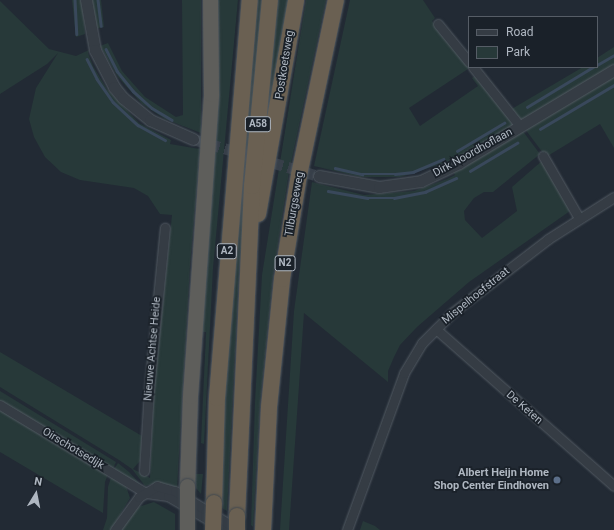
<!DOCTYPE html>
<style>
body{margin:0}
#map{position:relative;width:614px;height:530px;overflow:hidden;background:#222a34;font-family:Roboto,sans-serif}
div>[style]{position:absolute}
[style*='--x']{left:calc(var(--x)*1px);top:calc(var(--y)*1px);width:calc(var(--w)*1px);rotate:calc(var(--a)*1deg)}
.green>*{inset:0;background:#273939}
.stream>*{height:2.5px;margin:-1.25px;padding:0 1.25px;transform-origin:1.25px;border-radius:1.25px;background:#39485b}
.tertiary-tunnel>*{height:11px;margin-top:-5.5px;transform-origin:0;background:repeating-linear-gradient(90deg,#373f49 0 11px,transparent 0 16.5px)}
.roads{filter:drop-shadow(0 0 1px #525a62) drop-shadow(0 0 1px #525a62)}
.minor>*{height:9px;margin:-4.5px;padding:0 4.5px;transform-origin:4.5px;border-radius:4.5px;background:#353c44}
.tertiary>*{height:11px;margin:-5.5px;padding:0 5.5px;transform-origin:5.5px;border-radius:5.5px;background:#353c44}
.trunk>*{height:15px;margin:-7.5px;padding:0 7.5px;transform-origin:7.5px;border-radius:7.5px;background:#5e5e5b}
.motorway>*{height:16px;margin:-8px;padding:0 8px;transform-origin:8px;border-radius:8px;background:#6a6052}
.bridges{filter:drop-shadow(0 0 1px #3f474f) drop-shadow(0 0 1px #3f474f)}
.trunk-bridge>*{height:15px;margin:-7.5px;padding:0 7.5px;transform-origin:7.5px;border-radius:7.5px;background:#5e5e5b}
.motorway-bridge>*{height:16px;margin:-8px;padding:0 8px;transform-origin:8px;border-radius:8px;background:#6a6052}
.dots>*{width:11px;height:11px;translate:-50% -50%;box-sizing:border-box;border:2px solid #1a2129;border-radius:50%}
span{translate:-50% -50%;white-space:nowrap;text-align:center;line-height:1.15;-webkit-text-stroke:3.5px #1a2129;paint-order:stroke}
.shield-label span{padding:1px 3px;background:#1a2129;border:1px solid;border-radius:3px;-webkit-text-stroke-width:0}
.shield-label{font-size:10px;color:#afb7c1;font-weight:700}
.street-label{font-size:11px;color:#afb7c1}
.poi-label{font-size:11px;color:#afb7c1;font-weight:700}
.right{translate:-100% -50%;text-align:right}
.legend{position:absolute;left:468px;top:16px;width:130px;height:52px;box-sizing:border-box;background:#1a2129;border:1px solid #565d66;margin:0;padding:5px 7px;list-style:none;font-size:12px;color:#afb7c1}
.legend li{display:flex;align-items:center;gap:8px;height:20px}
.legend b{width:20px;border:1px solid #565d66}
.north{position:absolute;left:16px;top:474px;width:40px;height:40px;-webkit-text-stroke:3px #1a2129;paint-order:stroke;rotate:10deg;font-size:11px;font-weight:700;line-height:16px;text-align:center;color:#afb7c1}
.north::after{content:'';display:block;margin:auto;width:14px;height:18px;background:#afb7c1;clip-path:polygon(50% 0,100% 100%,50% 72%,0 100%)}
</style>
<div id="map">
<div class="green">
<i style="clip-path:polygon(72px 0,82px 0,85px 34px,76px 37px)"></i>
<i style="clip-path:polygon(91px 0,101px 0,104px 27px,95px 29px)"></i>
<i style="clip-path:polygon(182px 0,201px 0,201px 133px,165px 119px,142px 104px,118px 77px,100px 46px,108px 43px,122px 71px,145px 97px,176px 117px,183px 115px)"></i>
<i style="clip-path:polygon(218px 0,238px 0,213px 268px,204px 444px,201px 443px,206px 332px,201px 332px,219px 94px)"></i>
<i style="clip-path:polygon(258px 0,264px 0,239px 271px,227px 511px,222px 508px,224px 400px)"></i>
<i style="clip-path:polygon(278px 0,290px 0,265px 140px,268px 101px)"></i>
<i style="clip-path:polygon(306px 0,326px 0,289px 172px,273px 276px,260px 403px,253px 527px,251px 525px,255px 402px,262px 275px)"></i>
<i style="clip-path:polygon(350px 0,423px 0,435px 18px,432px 21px,471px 67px,409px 108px,420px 126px,478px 86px,472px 78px,477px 75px,514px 125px,456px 159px,401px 177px,360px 177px,314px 166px)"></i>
<i style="clip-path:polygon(0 1px,49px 49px,76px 56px,89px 50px,88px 53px,93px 66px,107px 89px,139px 123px,171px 140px,170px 144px,200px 149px,190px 265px,177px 488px,152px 484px,145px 486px,132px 469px,119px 460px,0 387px,0 352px,142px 436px,140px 461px,133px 469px,150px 478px,154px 391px,172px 215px,160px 214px,148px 196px,134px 188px,80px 180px,61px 172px,45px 157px,34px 137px,29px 119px,36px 88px,58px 53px,47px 64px,0 94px)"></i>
<i style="clip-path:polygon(614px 47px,614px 65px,522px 120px,510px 110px,583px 67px,597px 67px,597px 58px)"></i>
<i style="clip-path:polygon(614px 75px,614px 148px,600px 124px,546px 157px,525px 129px)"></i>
<i style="clip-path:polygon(522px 130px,540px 154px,493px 192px,484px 192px,474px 198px,464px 211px,465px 220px,482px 238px,517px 211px,512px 187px,543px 160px,570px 211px,469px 282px,417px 327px,400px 345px,394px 357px,388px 371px,388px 382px,304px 313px,289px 530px,280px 530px,294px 311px,312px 182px,364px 195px,414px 191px,447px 179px,455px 175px,453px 172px)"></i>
<i style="clip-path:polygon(0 391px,116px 462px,113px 469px,0 401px)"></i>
<i style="clip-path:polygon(0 409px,108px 474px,105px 482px,103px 513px,0 452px)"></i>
<i style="clip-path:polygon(118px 463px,129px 472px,143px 487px,114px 469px)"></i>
<i style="clip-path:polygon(195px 474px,203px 474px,201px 494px,196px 488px)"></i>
<i style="clip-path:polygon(111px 477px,126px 486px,130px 498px,111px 530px,103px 530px,107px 518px,108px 487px)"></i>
<i style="clip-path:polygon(154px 502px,175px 514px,175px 530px,120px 530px,135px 508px)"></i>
<i style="clip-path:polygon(363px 521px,375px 526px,380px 530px,360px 530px)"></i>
</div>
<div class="stream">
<i style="--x:75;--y:0;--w:34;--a:87"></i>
<i style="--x:98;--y:0;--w:26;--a:83"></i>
<i style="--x:106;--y:49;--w:25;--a:63"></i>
<i style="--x:117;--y:71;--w:26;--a:51"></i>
<i style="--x:133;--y:91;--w:25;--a:42"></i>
<i style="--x:152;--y:108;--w:23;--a:31"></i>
<i style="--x:87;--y:59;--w:22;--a:63"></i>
<i style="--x:97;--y:79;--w:28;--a:55"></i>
<i style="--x:113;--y:102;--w:34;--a:43"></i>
<i style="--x:138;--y:125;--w:31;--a:29"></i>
<i style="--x:597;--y:65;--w:20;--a:-30"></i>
<i style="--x:527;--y:107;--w:77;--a:-31.2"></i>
<i style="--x:540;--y:129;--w:86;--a:-30.7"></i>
<i style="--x:457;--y:151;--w:55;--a:-30.8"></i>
<i style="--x:335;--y:168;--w:28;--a:13"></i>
<i style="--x:362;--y:174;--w:33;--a:0"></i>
<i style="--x:395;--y:174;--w:18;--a:-6"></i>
<i style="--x:413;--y:172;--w:33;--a:-23"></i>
<i style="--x:470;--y:171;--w:55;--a:-30.8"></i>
<i style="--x:328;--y:191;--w:40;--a:10"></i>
<i style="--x:367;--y:198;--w:27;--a:0"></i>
<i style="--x:394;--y:198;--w:32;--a:-11"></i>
<i style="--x:425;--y:192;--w:34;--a:-24"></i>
</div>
<div class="tertiary-tunnel">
<i style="--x:193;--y:139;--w:131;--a:16.4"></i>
</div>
<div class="roads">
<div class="minor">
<i style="--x:438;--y:24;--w:49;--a:50.8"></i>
<i style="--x:473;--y:67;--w:75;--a:51.5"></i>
<i style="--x:543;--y:156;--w:72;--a:59.9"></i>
<i style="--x:436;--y:329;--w:237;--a:41.4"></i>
<i style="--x:0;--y:405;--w:170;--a:31.1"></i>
<i style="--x:146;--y:493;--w:22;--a:8"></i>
<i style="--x:168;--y:496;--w:67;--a:30.4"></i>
<i style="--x:144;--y:471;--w:81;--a:-86.5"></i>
<i style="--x:149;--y:390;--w:163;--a:-84.4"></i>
<i style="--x:115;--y:530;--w:41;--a:-54"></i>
<i style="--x:139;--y:497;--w:21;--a:-31"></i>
<i style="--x:157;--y:486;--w:19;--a:16"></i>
<i style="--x:175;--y:491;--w:75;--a:31.4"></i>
<i style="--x:347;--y:530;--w:167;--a:-70"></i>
<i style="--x:404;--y:373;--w:35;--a:-59"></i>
<i style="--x:422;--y:343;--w:44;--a:-45"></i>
<i style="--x:453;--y:312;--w:120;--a:-37.5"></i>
<i style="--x:548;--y:239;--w:78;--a:-32.5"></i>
</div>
<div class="tertiary">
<i style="--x:86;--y:0;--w:51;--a:79.8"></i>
<i style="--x:95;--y:50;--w:42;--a:62.8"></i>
<i style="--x:114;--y:87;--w:14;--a:51"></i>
<i style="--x:123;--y:98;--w:35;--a:39"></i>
<i style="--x:150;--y:120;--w:47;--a:23.8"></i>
<i style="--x:319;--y:176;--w:61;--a:10.4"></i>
<i style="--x:379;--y:187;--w:42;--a:-8.1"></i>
<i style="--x:421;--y:181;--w:42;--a:-25.3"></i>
<i style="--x:459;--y:163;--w:181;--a:-31"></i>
</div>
<div class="trunk">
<i style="--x:187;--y:486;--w:90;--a:-88.1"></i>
<i style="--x:190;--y:396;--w:303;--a:-86"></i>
<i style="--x:211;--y:94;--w:94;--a:-90.6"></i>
</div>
<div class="motorway">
<i style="--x:258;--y:214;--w:217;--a:-79.9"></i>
<i style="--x:214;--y:503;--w:105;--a:-88.4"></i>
<i style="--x:217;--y:398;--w:399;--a:-85.3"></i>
<i style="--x:237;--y:516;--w:330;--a:-87.4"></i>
<i style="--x:252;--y:186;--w:187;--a:-84.5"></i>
<i style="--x:263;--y:530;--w:123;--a:-87.2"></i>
<i style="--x:269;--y:407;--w:129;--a:-84.2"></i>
<i style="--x:282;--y:279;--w:105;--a:-80.7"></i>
<i style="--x:299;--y:175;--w:179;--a:-78.1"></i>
</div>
</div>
<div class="bridges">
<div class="trunk-bridge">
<i style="--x:187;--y:486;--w:44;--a:90"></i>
</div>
<div class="motorway-bridge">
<i style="--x:213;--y:530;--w:27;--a:-88"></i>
<i style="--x:237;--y:530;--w:14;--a:-90"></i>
</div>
</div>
<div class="dots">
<i style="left:557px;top:480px;background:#5c6f8a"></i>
</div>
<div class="shield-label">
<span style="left:258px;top:124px">A58</span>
<span style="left:227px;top:251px">A2</span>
<span style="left:285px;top:263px">N2</span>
</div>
<div class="street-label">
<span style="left:285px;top:65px;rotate:-81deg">Postkoetsweg</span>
<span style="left:473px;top:153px;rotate:-29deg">Dirk Noordhoflaan</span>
<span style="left:295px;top:204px;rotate:-80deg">Tilburgseweg</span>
<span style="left:476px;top:296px;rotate:-39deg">Mispelhoefstraat</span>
<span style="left:153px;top:349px;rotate:-85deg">Nieuwe Achtse Heide</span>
<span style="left:524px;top:408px;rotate:41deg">De Keten</span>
<span style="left:73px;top:449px;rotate:31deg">Oirschotsedijk</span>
</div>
<div class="poi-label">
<span class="right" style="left:549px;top:480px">Albert Heijn Home<br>Shop Center Eindhoven</span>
</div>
<ul class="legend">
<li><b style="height:5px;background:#353c44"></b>Road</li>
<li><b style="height:11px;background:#273939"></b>Park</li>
</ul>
<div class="north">N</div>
</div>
